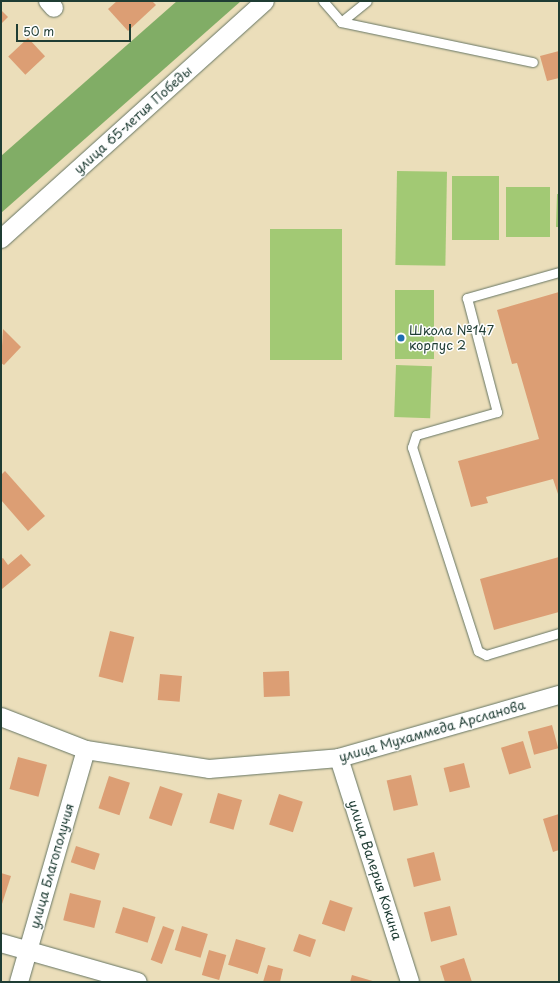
<!DOCTYPE html>
<meta charset="utf-8">
<style>
body{margin:0}
#map{position:relative;width:560px;height:983px;overflow:hidden;background:#ebdeba;font-family:"Playpen Sans",sans-serif}
div>[style]{position:absolute}
[style*='--x']{left:calc(var(--x)*1px);top:calc(var(--y)*1px);width:calc(var(--w)*1px);rotate:calc(var(--a)*1deg)}
.green>*{inset:0;background:#a2c974;transform-origin:0 0}
.forest>*{inset:0;background:#81ad66}
.building>*{inset:0;background:#dc9e74;transform-origin:0 0}
.roads{filter:drop-shadow(0 0 1px #667563) drop-shadow(0 0 1px #667563)}
.service>*{height:9px;margin:-4.5px;padding:0 4.5px;transform-origin:4.5px;border-radius:4.5px;background:#fff}
.minor>*{height:18px;margin:-9px;padding:0 9px;transform-origin:9px;border-radius:9px;background:#fff}
.dots>*{width:11px;height:11px;translate:-50% -50%;box-sizing:border-box;border:2px solid #fff;border-radius:50%}
span{translate:-50% -50%;white-space:nowrap;text-align:center;line-height:1.15;-webkit-text-stroke:3px #fff;paint-order:stroke}
.street-label{font-size:13px;color:#1f3d34}
.poi-label{font-size:13px;color:#1f3d34}
.left{translate:0 -50%;text-align:left}
.frame{position:absolute;inset:0;border:2px solid #1f3d34;pointer-events:none}
.scale{position:absolute;left:16px;top:24px;width:115px;height:18px;box-sizing:border-box;border:2px solid #1f3d34;border-top:0;padding-left:5px;font-size:12px;line-height:14px;white-space:nowrap;color:#1f3d34;-webkit-text-stroke:3px #fff;paint-order:stroke}
</style>
<div id="map">
<div class="green">
<i style="left:397px;top:171px;width:50px;height:94px;rotate:1deg"></i>
<i style="left:452px;top:176px;width:47px;height:64px"></i>
<i style="left:506px;top:187px;width:44px;height:50px"></i>
<i style="clip-path:polygon(557px 194px,559px 194px,559px 227px,556px 227px)"></i>
<i style="left:270px;top:229px;width:72px;height:131px"></i>
<i style="left:395px;top:290px;width:39px;height:69px"></i>
<i style="left:396px;top:365px;width:36px;height:52px;rotate:2deg"></i>
</div>
<div class="forest">
<i style="clip-path:polygon(177px 1px,241px 1px,1px 213px,1px 156px)"></i>
</div>
<div class="building">
<i style="clip-path:polygon(117px 1px,152px 1px,156px 5px,128px 31px,108px 9px)"></i>
<i style="clip-path:polygon(1px 10px,8px 17px,1px 24px)"></i>
<i style="left:28px;top:38px;width:25px;height:27px;rotate:47deg"></i>
<i style="clip-path:polygon(559px 51px,559px 78px,547px 81px,540px 56px)"></i>
<i style="clip-path:polygon(559px 292px,559px 497px,553px 479px,486px 497px,488px 503px,471px 507px,458px 461px,539px 439px,517px 363px,512px 364px,497px 310px)"></i>
<i style="clip-path:polygon(3px 329px,21px 347px,4px 365px,1px 363px)"></i>
<i style="clip-path:polygon(5px 471px,45px 516px,28px 531px,1px 500px,1px 475px)"></i>
<i style="clip-path:polygon(21px 554px,31px 565px,2px 589px,1px 559px,3px 558px,8px 565px)"></i>
<i style="clip-path:polygon(559px 557px,559px 612px,494px 630px,480px 579px)"></i>
<i style="left:110px;top:631px;width:25px;height:47px;rotate:14deg"></i>
<i style="left:289px;top:671px;width:25px;height:26px;rotate:88deg"></i>
<i style="left:160px;top:674px;width:22px;height:26px;rotate:5deg"></i>
<i style="left:552px;top:725px;width:24px;height:25px;rotate:75deg"></i>
<i style="left:523px;top:741px;width:28px;height:23px;rotate:73deg"></i>
<i style="left:18px;top:757px;width:30px;height:33px;rotate:15deg"></i>
<i style="left:464px;top:763px;width:25px;height:21px;rotate:76deg"></i>
<i style="left:411px;top:775px;width:31px;height:25px;rotate:77deg"></i>
<i style="left:109px;top:776px;width:22px;height:34px;rotate:18deg"></i>
<i style="left:160px;top:786px;width:24px;height:34px;rotate:19deg"></i>
<i style="left:218px;top:793px;width:25px;height:31px;rotate:16deg"></i>
<i style="left:279px;top:794px;width:25px;height:32px;rotate:18deg"></i>
<i style="clip-path:polygon(559px 814px,559px 850px,553px 852px,543px 819px)"></i>
<i style="left:76px;top:846px;width:25px;height:17px;rotate:18deg"></i>
<i style="left:434px;top:852px;width:29px;height:28px;rotate:76deg"></i>
<i style="clip-path:polygon(1px 873px,11px 876px,1px 907px)"></i>
<i style="left:70px;top:893px;width:32px;height:28px;rotate:14deg"></i>
<i style="left:330px;top:900px;width:24px;height:25px;rotate:19deg"></i>
<i style="left:450px;top:906px;width:30px;height:27px;rotate:76deg"></i>
<i style="left:123px;top:907px;width:34px;height:27px;rotate:17deg"></i>
<i style="left:163px;top:926px;width:12px;height:36px;rotate:20deg"></i>
<i style="left:182px;top:926px;width:27px;height:25px;rotate:17deg"></i>
<i style="left:299px;top:934px;width:18px;height:18px;rotate:19deg"></i>
<i style="left:236px;top:939px;width:31px;height:27px;rotate:17deg"></i>
<i style="left:209px;top:950px;width:18px;height:26px;rotate:16deg"></i>
<i style="clip-path:polygon(464px 958px,472px 982px,445px 982px,440px 966px)"></i>
<i style="clip-path:polygon(268px 965px,283px 969px,280px 982px,263px 982px)"></i>
<i style="clip-path:polygon(352px 975px,376px 982px,350px 982px)"></i>
</div>
<div class="roads">
<div class="service">
<i style="--x:323;--y:1;--w:28;--a:49"></i>
<i style="--x:341;--y:22;--w:196;--a:11.8"></i>
<i style="--x:341;--y:22;--w:33;--a:-39"></i>
<i style="--x:559;--y:272;--w:96;--a:164.2"></i>
<i style="--x:467;--y:298;--w:118;--a:75.3"></i>
<i style="--x:497;--y:412;--w:84;--a:164.1"></i>
<i style="--x:416;--y:435;--w:13;--a:108"></i>
<i style="--x:412;--y:447;--w:214;--a:72.1"></i>
<i style="--x:478;--y:651;--w:9;--a:27"></i>
<i style="--x:486;--y:655;--w:76;--a:-16.8"></i>
</div>
<div class="minor">
<i style="--x:48;--y:1;--w:9;--a:49"></i>
<i style="--x:1;--y:239;--w:355;--a:-42"></i>
<i style="--x:1;--y:717;--w:91;--a:21.2"></i>
<i style="--x:86;--y:750;--w:124;--a:8.8"></i>
<i style="--x:209;--y:769;--w:130;--a:-4.8"></i>
<i style="--x:339;--y:758;--w:229;--a:-16"></i>
<i style="--x:339;--y:758;--w:235;--a:72.4"></i>
<i style="--x:1;--y:943;--w:142;--a:15.9"></i>
<i style="--x:19;--y:982;--w:241;--a:-73.9"></i>
</div>
</div>
<div class="dots">
<i style="left:401px;top:338px;background:#1f6fb2"></i>
</div>
<div class="street-label">
<span style="left:133px;top:120px;rotate:-42deg">улица 65-летия Победы</span>
<span style="left:432px;top:731px;rotate:-16deg">улица Мухаммеда Арсланова</span>
<span style="left:52px;top:866px;rotate:-74deg">улица Благополучия</span>
<span style="left:375px;top:870px;rotate:72deg">улица Валерия Кокина</span>
</div>
<div class="poi-label">
<span class="left" style="left:409px;top:338px">Школа №147<br>корпус 2</span>
</div>
<div class="frame"></div>
<div class="scale">50 m</div>
</div>
